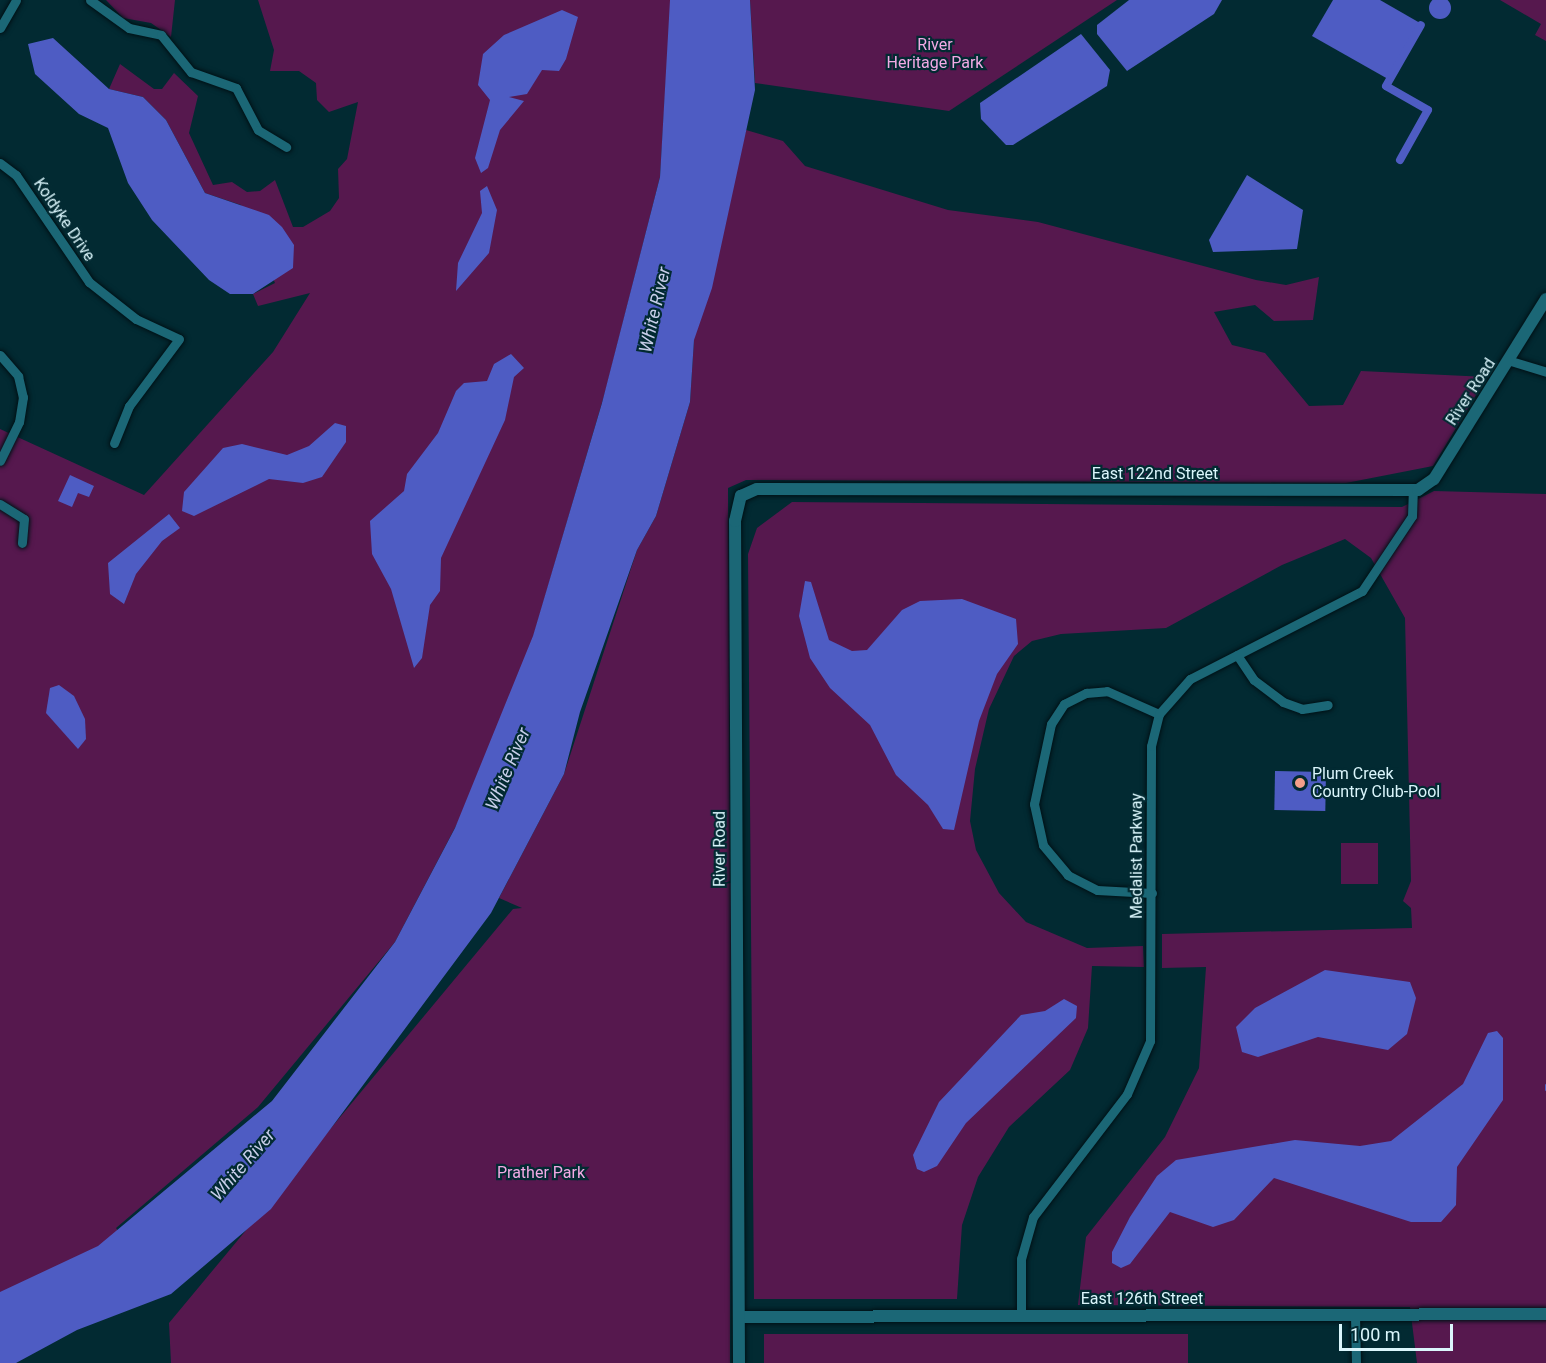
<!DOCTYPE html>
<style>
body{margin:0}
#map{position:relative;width:1546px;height:1363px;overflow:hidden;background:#022a32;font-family:Roboto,sans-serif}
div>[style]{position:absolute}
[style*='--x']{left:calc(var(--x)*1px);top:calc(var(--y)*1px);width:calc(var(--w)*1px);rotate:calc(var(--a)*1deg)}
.green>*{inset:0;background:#56184e;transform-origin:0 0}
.water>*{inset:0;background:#4e5cc3;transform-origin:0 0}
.round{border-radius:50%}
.stream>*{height:2px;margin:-1px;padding:0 1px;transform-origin:1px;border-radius:1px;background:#4e5cc3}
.canal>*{height:8px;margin:-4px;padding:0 4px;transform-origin:4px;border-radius:4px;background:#4e5cc3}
.roads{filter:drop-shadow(0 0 2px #001116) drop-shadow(0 0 2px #001116)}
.street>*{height:9px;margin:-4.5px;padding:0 4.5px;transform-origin:4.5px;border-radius:4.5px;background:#1b6776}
.secondary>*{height:12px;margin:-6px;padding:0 6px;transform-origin:6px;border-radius:6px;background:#1b6776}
.dots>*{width:16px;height:16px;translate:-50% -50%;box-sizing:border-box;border:3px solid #022a32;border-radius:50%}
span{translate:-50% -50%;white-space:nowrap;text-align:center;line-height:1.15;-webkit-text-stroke:4.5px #022a32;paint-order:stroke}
.park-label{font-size:16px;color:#f3aae5}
.street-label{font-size:16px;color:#dbf6fc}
.poi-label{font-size:16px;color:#dbf6fc}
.left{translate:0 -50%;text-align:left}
.water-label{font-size:18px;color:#c7cee9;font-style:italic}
.scale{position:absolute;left:1339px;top:1324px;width:114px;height:27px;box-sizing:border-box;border:3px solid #dbf6fc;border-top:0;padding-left:8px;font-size:18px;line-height:21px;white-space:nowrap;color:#dbf6fc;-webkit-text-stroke:4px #022a32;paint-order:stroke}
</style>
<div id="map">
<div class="green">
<i style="clip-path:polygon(106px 0,175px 0,171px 37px,151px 23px,123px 18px)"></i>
<i style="clip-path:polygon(258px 0,671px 0,660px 177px,606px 389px,530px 648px,469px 801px,395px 942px,258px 1107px,116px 1228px,127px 1243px,0 1311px,0 429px,144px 495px,273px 352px,310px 293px,258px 306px,253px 294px,275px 283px,241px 205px,205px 193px,166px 120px,143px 97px,109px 89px,120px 64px,154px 89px,162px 89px,174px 73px,198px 96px,189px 133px,213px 185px,232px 182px,247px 192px,260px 191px,275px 180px,293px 227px,303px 227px,330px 211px,339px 198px,338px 169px,347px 159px,358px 102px,329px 112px,317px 100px,316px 83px,299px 71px,270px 71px,274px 50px)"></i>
<i style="clip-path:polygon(750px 0,1117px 0,949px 111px,755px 83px)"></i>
<i style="clip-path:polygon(1500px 0,1546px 0,1546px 41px,1535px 35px,1541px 24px)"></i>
<i style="clip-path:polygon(746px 130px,783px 141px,805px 166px,948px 210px,1038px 222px,1256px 280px,1286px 285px,1319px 277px,1313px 320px,1274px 321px,1255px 305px,1214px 312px,1232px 345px,1265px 353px,1309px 406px,1343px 405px,1361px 371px,1487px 377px,1433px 466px,1346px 483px,746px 480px,728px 488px,730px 881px,717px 885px,731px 883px,730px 1363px,171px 1363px,169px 1323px,513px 909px,522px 908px,499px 898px,564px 774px,637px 550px,656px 516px,690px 402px,695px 324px)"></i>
<i style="clip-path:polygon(1434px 491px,1546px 494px,1546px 1363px,1417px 1363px,1410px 1307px,1078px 1305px,1086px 1237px,1165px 1137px,1199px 1068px,1206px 967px,1162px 968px,1162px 934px,1412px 928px,1411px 908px,1403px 901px,1411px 881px,1405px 618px,1371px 558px,1345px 539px,1282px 565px,1166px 628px,1061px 634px,1032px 641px,1014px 656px,989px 709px,975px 769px,970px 821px,976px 850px,999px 893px,1026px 922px,1087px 948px,1143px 946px,1144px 967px,1092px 966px,1088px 1028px,1070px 1070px,1009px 1127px,978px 1177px,962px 1225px,957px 1299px,754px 1299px,748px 554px,757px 528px,792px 502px,1402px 507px)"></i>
<i style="left:1341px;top:843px;width:37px;height:41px"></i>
<i style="left:1188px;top:1334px;width:29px;height:424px;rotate:90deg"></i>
</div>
<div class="water">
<i class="round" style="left:1429px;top:-3px;width:22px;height:22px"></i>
<i style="clip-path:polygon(670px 0,750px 0,755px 90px,712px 288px,694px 340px,690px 402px,656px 516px,637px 550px,580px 712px,564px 774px,491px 913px,271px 1209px,171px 1294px,77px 1330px,16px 1363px,0 1363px,0 1292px,98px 1246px,272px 1101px,395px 942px,455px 828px,533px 636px,602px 403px,660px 177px)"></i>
<i style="clip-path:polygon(1129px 0,1222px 0,1214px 14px,1127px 71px,1097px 34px,1097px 25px)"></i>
<i style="clip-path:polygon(1333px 0,1380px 0,1420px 23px,1388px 79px,1312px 36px)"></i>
<i style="clip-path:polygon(562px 10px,578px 17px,566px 59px,559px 71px,542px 70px,527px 94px,509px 97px,524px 101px,500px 130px,488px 168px,481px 173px,475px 158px,490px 100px,478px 85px,483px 54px,504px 35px)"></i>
<i style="clip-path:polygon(1081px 34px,1110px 70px,1107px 86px,1013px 145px,1006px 145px,981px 119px,980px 103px)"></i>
<i style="clip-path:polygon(53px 38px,109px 89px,143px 97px,166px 120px,205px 193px,269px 215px,282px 227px,294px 245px,293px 268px,253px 294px,230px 294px,209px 280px,152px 220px,128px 183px,108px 128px,79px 114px,35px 74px,28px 44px)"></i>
<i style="clip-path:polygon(1247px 175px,1303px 210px,1297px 249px,1213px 252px,1209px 240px)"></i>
<i style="clip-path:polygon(487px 186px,497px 210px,489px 253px,456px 291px,458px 263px,482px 213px,480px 191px)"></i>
<i style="clip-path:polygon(511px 354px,524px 368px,514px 377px,505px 420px,441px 558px,440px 591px,430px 605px,422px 658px,414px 668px,391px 589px,372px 554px,370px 521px,404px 491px,407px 474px,438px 433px,456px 391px,464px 383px,487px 381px,494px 364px)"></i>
<i style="clip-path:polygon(335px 423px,346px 426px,346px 442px,322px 477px,303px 483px,269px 479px,194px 516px,182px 511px,184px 492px,223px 448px,242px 444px,287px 455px,309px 446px)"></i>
<i style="clip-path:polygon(70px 475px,94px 486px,89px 497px,78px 493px,72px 507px,58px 501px)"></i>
<i style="clip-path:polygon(169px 514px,180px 528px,162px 541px,136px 574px,124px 604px,110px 594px,108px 563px)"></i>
<i style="clip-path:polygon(805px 581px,811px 582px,829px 640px,852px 651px,867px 650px,902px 610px,920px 601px,962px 599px,1016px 619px,1018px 644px,997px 674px,979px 721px,954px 830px,943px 829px,928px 805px,896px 775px,870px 725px,830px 688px,810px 658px,799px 616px)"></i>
<i style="clip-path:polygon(59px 685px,74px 696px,85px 719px,86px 739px,78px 749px,46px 713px,50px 688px)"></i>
<i style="left:1275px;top:771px;width:51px;height:39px;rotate:1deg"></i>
<i style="clip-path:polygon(1325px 970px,1410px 982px,1416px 998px,1407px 1034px,1388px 1050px,1318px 1037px,1258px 1057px,1242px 1052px,1236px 1027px,1255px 1008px)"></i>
<i style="clip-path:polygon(1064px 999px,1077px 1006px,1076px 1018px,966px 1123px,937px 1166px,924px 1172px,917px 1169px,913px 1155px,939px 1102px,1021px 1015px,1045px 1011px)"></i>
<i style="clip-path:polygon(1497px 1031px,1503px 1038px,1503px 1100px,1457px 1167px,1456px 1205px,1441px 1222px,1411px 1222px,1274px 1178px,1234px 1220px,1213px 1227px,1170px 1212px,1130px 1264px,1121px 1268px,1112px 1263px,1112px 1252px,1130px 1217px,1157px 1176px,1176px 1160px,1295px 1140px,1360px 1146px,1391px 1141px,1463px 1084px,1488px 1033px)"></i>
</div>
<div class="stream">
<i style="--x:1546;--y:1085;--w:5;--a:90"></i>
</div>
<div class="canal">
<i style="--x:1400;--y:160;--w:57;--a:-60.8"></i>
<i style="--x:1428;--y:110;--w:48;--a:-150.3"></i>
<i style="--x:1386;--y:86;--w:70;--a:-60.2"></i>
</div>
<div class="roads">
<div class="street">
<i style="--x:90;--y:0;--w:48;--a:35.7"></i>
<i style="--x:129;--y:28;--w:33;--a:12"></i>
<i style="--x:161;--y:35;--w:48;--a:51"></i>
<i style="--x:191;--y:72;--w:48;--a:19.6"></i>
<i style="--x:236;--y:88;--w:47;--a:62.4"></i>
<i style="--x:258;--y:130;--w:33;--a:31"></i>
<i style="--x:0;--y:28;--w:32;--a:-60"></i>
<i style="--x:0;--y:163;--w:20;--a:37"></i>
<i style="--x:16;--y:175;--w:130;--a:55.7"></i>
<i style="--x:89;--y:282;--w:60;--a:38.2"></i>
<i style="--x:136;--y:319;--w:47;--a:24.9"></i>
<i style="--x:179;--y:339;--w:84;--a:126.7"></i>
<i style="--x:129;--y:406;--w:40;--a:112"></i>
<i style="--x:0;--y:355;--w:28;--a:49"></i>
<i style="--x:18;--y:376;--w:22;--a:77"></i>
<i style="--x:23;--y:397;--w:25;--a:99"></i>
<i style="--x:19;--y:422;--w:43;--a:116"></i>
<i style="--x:1511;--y:361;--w:37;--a:17"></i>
<i style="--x:0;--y:504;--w:28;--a:32"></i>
<i style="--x:24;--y:519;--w:24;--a:95"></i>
<i style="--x:1237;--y:655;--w:30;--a:56"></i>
<i style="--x:1254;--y:680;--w:36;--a:37"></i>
<i style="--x:1283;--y:702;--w:20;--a:20"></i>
<i style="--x:1302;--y:709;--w:26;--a:-9"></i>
<i style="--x:1152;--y:893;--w:55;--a:-176.9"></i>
<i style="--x:1097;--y:890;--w:33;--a:-153"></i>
<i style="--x:1068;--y:875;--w:39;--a:-130"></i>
<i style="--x:1043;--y:845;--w:42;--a:-102.4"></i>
<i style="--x:1034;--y:804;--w:82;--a:-78"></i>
<i style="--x:1051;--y:724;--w:24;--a:-57"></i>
<i style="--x:1064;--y:704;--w:25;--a:-27"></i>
<i style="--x:1086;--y:693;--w:21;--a:-5"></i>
<i style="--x:1107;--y:691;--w:57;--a:23.9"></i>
<i style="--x:1355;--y:1315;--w:48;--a:88.8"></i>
<i style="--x:1021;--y:1316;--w:57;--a:-90"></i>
<i style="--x:1021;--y:1259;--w:44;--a:-74.1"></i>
<i style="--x:1033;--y:1217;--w:155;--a:-52.6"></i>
<i style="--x:1127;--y:1094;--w:58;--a:-66.5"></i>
<i style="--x:1150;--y:1041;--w:295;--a:-89.8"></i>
<i style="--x:1151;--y:746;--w:33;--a:-76"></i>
<i style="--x:1159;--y:714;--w:47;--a:-48.5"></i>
<i style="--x:1190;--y:679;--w:193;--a:-27.1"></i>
<i style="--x:1362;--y:591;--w:90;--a:-56.3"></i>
<i style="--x:1412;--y:516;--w:25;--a:-88"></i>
</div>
<div class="secondary">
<i style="--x:739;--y:1317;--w:807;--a:-0.21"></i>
<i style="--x:739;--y:1363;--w:842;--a:-90.27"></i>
<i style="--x:735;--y:521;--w:26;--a:-77"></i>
<i style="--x:741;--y:496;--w:17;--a:-24"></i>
<i style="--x:757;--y:489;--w:661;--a:0.09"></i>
<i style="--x:1418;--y:490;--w:19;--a:-35"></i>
<i style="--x:1434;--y:479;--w:212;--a:-58.1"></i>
</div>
</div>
<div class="dots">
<i style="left:1300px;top:783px;background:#f49e8a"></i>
</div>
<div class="park-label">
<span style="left:935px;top:54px">River<br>Heritage Park</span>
<span style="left:541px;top:1173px">Prather Park</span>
</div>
<div class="street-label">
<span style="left:64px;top:220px;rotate:56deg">Koldyke Drive</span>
<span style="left:1471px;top:392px;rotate:-57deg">River Road</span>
<span style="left:1155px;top:474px">East 122nd Street</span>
<span style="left:720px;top:849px;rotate:-90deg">River Road</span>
<span style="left:1137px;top:856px;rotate:-90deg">Medalist Parkway</span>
<span style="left:1142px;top:1299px">East 126th Street</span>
</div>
<div class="poi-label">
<span class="left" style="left:1312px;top:783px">Plum Creek<br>Country Club-Pool</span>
</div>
<div class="water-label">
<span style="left:655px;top:310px;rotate:-77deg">White River</span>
<span style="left:508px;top:769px;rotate:-67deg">White River</span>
<span style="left:243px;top:1165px;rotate:-49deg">White River</span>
</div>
<div class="scale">100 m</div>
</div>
